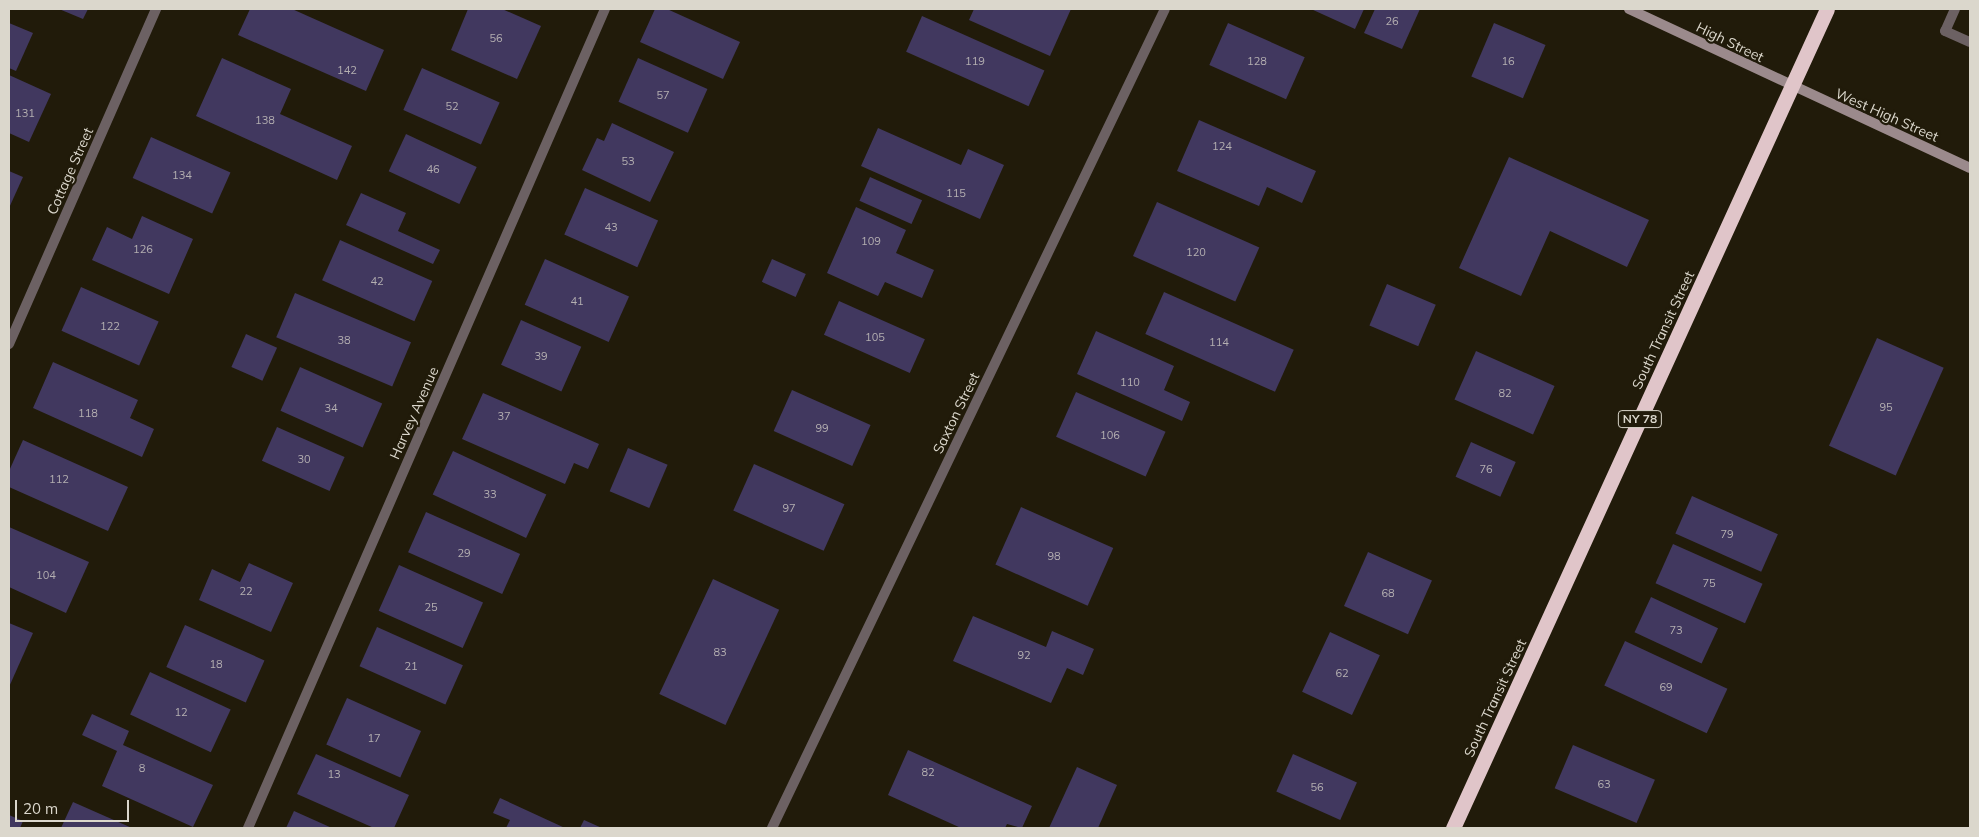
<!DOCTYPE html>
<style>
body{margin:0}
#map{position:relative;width:1979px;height:837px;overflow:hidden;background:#211b0a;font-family:Mulish,sans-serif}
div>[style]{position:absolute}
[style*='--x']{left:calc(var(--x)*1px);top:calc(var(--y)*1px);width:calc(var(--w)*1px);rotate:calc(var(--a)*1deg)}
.building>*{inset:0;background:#41385f;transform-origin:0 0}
.lane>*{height:10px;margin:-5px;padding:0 5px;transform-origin:5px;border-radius:5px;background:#6c6163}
.street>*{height:10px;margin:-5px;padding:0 5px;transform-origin:5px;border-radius:5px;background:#6c6163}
.secondary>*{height:10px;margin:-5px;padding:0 5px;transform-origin:5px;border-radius:5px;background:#9b8a8c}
.highway>*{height:15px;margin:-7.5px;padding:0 7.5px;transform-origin:7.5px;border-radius:7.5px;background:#e0c5c9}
span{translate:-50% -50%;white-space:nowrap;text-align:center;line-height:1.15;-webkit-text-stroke:4.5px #211b0a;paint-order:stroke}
.number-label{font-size:11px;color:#b4afb1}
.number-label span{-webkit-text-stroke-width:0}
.shield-label span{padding:1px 4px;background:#211b0a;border:1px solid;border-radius:4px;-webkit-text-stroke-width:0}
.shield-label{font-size:12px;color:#dbd7cc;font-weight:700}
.street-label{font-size:14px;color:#dbd7cc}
.frame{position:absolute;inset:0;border:10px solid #dbd7cc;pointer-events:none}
.scale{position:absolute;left:15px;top:800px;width:114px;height:22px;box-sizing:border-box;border:2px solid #dbd7cc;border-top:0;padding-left:6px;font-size:15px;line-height:18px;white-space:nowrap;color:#dbd7cc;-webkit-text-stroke:4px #211b0a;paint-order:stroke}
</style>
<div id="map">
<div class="building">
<i style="clip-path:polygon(59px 9px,88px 9px,83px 19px)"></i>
<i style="clip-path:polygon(250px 9px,292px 9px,384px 50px,366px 91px,238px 35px)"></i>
<i style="clip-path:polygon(468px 9px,502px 9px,541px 26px,517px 79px,451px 50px)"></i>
<i style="clip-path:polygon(655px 9px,667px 9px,740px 42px,723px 79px,640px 42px)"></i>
<i style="clip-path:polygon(974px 9px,1071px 9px,1050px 56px,969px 20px)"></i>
<i style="clip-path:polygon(1311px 9px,1364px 9px,1355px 29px)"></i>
<i style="clip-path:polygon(1375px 9px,1420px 9px,1402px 49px,1364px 33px)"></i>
<i style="left:922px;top:16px;width:134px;height:39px;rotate:24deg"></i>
<i style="clip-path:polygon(9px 23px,33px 33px,16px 71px,9px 68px)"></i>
<i style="left:1228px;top:23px;width:84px;height:46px;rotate:24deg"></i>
<i style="left:1494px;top:23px;width:56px;height:58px;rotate:23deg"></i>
<i style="clip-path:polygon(222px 58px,291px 89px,280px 114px,352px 146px,337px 180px,196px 116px)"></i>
<i style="left:638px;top:58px;width:76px;height:48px;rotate:24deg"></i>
<i style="left:422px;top:68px;width:85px;height:46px;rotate:24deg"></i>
<i style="clip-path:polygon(9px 75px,51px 94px,29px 142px,9px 133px)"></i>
<i style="clip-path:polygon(1199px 120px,1316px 171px,1302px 203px,1267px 187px,1259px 206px,1177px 171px)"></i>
<i style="clip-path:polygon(612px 123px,674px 152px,650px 202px,582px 170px,597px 138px,604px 141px)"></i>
<i style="clip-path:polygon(878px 128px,961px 165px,968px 149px,1004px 165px,980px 219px,861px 166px)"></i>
<i style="left:406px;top:134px;width:78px;height:41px;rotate:25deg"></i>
<i style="left:151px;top:137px;width:87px;height:45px;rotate:24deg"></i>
<i style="clip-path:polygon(1509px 157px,1649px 220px,1627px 267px,1550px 231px,1521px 296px,1459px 268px)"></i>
<i style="clip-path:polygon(9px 171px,23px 177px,9px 208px)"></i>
<i style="left:870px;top:177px;width:57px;height:26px;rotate:24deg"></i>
<i style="left:585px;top:188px;width:80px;height:51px;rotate:24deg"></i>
<i style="clip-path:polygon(361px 193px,406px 213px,398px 231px,440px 250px,433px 264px,346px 225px)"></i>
<i style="left:1157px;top:202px;width:112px;height:59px;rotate:24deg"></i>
<i style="clip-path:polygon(856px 207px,906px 230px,896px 253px,934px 270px,922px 298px,885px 282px,878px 296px,827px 273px)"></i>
<i style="clip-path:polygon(142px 216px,193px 239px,169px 294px,92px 260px,107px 227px,132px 239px)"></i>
<i style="left:340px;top:240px;width:101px;height:44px;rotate:24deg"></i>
<i style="left:545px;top:259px;width:92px;height:50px;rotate:24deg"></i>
<i style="left:772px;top:259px;width:37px;height:25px;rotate:24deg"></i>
<i style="left:1387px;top:284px;width:53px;height:45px;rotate:23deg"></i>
<i style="left:81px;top:287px;width:85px;height:48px;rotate:24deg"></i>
<i style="left:1164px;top:292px;width:142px;height:46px;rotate:24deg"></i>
<i style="left:295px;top:293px;width:126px;height:48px;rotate:23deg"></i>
<i style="left:839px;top:301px;width:94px;height:37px;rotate:24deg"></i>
<i style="left:521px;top:320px;width:66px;height:49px;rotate:24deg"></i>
<i style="clip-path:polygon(1096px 331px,1174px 366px,1164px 390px,1190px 402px,1182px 421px,1077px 374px)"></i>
<i style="left:246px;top:334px;width:34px;height:36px;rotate:24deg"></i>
<i style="left:1877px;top:338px;width:73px;height:118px;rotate:24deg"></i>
<i style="left:1476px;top:351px;width:86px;height:53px;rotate:24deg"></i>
<i style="clip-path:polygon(53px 362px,138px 400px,130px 418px,154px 429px,142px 457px,33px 408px)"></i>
<i style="left:300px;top:367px;width:90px;height:48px;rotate:24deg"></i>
<i style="left:792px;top:390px;width:86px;height:45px;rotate:24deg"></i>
<i style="left:1076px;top:392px;width:98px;height:49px;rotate:24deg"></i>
<i style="clip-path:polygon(483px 393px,599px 444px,588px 469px,574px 463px,565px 484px,462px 439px)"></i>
<i style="left:277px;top:427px;width:74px;height:37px;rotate:24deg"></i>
<i style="clip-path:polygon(23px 440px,128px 487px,108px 531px,9px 487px,9px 471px)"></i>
<i style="left:1471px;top:442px;width:49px;height:38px;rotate:24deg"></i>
<i style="left:628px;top:448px;width:43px;height:47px;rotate:23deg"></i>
<i style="left:453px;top:451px;width:103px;height:48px;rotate:25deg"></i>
<i style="left:754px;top:464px;width:99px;height:51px;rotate:24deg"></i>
<i style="left:1692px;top:496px;width:94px;height:41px;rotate:24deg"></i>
<i style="left:1021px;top:507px;width:101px;height:63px;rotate:24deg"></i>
<i style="left:426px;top:512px;width:103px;height:44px;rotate:24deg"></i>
<i style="clip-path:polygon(9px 527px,89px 562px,66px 613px,9px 587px)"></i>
<i style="left:1673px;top:544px;width:98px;height:43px;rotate:24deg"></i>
<i style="left:1368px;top:552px;width:70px;height:59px;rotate:24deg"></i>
<i style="clip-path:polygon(249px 563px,293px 583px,271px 632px,199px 600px,212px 569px,240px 582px)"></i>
<i style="left:399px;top:565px;width:92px;height:50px;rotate:24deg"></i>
<i style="left:713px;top:579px;width:73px;height:127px;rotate:25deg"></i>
<i style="left:1651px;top:597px;width:74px;height:39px;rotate:25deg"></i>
<i style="clip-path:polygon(973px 616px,1046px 647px,1052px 631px,1094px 649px,1083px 675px,1067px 668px,1051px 703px,953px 661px)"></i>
<i style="clip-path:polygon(9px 623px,33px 633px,9px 687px)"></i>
<i style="left:185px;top:625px;width:87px;height:46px;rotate:24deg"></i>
<i style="left:377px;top:627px;width:94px;height:43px;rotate:24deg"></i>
<i style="left:1330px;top:632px;width:55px;height:66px;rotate:25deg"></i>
<i style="left:1625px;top:641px;width:113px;height:49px;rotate:25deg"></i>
<i style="left:150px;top:672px;width:89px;height:47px;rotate:25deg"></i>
<i style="left:347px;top:698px;width:81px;height:51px;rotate:24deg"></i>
<i style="clip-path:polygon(92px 714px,129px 731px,123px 745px,213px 785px,193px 827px,102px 786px,117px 751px,82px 735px)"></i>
<i style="left:1573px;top:745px;width:89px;height:47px;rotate:23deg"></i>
<i style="clip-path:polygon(908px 750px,1032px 806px,1022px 828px,1007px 824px,1005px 828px,961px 828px,888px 795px)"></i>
<i style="clip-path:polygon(316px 754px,409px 795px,394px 828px,374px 828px,297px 794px)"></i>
<i style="left:1293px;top:754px;width:70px;height:41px;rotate:24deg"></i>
<i style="clip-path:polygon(1077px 767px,1117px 785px,1098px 828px,1049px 828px)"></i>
<i style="clip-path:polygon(500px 798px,565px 828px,506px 828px,510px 820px,493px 813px)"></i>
<i style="clip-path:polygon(73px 802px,132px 828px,61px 828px)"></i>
<i style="clip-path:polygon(294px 811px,332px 828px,286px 828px)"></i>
<i style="clip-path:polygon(9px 815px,23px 821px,20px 828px,9px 828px)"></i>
<i style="clip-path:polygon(584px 820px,602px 828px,580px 828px)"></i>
</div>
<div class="lane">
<i style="--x:1955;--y:9;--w:24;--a:114"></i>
<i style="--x:1945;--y:31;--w:27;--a:24"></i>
</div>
<div class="street">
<i style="--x:9;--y:344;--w:366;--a:-66.3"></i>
<i style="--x:248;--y:828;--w:893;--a:-66.45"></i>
<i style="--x:772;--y:828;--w:908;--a:-64.37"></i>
</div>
<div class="secondary">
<i style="--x:1629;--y:9;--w:376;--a:25"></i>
</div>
<div class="highway">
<i style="--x:1453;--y:828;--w:900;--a:-65.46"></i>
</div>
<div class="number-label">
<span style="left:1392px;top:21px">26</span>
<span style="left:496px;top:38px">56</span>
<span style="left:975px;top:61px">119</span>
<span style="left:1257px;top:61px">128</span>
<span style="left:1508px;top:61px">16</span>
<span style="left:347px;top:70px">142</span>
<span style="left:663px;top:95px">57</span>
<span style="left:452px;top:106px">52</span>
<span style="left:25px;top:113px">131</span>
<span style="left:265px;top:120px">138</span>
<span style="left:1222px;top:146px">124</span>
<span style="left:628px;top:161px">53</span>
<span style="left:433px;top:169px">46</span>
<span style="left:182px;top:175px">134</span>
<span style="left:956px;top:193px">115</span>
<span style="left:611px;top:227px">43</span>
<span style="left:871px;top:241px">109</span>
<span style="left:143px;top:249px">126</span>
<span style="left:1196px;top:252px">120</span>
<span style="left:377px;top:281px">42</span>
<span style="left:577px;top:301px">41</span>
<span style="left:110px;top:326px">122</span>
<span style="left:875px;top:337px">105</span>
<span style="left:344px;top:340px">38</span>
<span style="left:1219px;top:342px">114</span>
<span style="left:541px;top:356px">39</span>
<span style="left:1130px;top:382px">110</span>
<span style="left:1505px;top:393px">82</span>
<span style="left:1886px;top:407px">95</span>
<span style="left:331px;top:408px">34</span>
<span style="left:88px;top:413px">118</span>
<span style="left:504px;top:416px">37</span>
<span style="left:822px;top:428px">99</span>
<span style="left:1110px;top:435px">106</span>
<span style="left:304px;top:459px">30</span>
<span style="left:1486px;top:469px">76</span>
<span style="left:59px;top:479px">112</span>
<span style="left:490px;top:494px">33</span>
<span style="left:789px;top:508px">97</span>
<span style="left:1727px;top:534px">79</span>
<span style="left:464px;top:553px">29</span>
<span style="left:1054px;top:556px">98</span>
<span style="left:46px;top:575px">104</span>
<span style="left:1709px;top:583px">75</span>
<span style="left:246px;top:591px">22</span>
<span style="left:1388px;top:593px">68</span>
<span style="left:431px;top:607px">25</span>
<span style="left:1676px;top:630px">73</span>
<span style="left:720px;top:652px">83</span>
<span style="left:1024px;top:655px">92</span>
<span style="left:216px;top:664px">18</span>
<span style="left:411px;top:666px">21</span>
<span style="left:1342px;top:673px">62</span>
<span style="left:1666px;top:687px">69</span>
<span style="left:181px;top:712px">12</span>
<span style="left:374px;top:738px">17</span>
<span style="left:142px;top:768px">8</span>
<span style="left:928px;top:772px">82</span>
<span style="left:334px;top:774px">13</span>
<span style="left:1604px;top:784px">63</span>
<span style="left:1317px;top:787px">56</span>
</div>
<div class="shield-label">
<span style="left:1640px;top:419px">NY 78</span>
</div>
<div class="street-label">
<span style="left:1730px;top:42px;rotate:26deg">High Street</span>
<span style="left:1887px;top:115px;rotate:24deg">West High Street</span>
<span style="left:70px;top:171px;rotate:-66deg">Cottage Street</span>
<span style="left:1663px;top:330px;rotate:-65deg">South Transit Street</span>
<span style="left:414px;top:413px;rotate:-66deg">Harvey Avenue</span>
<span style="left:956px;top:413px;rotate:-64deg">Saxton Street</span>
<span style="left:1495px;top:698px;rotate:-65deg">South Transit Street</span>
</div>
<div class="frame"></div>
<div class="scale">20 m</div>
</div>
